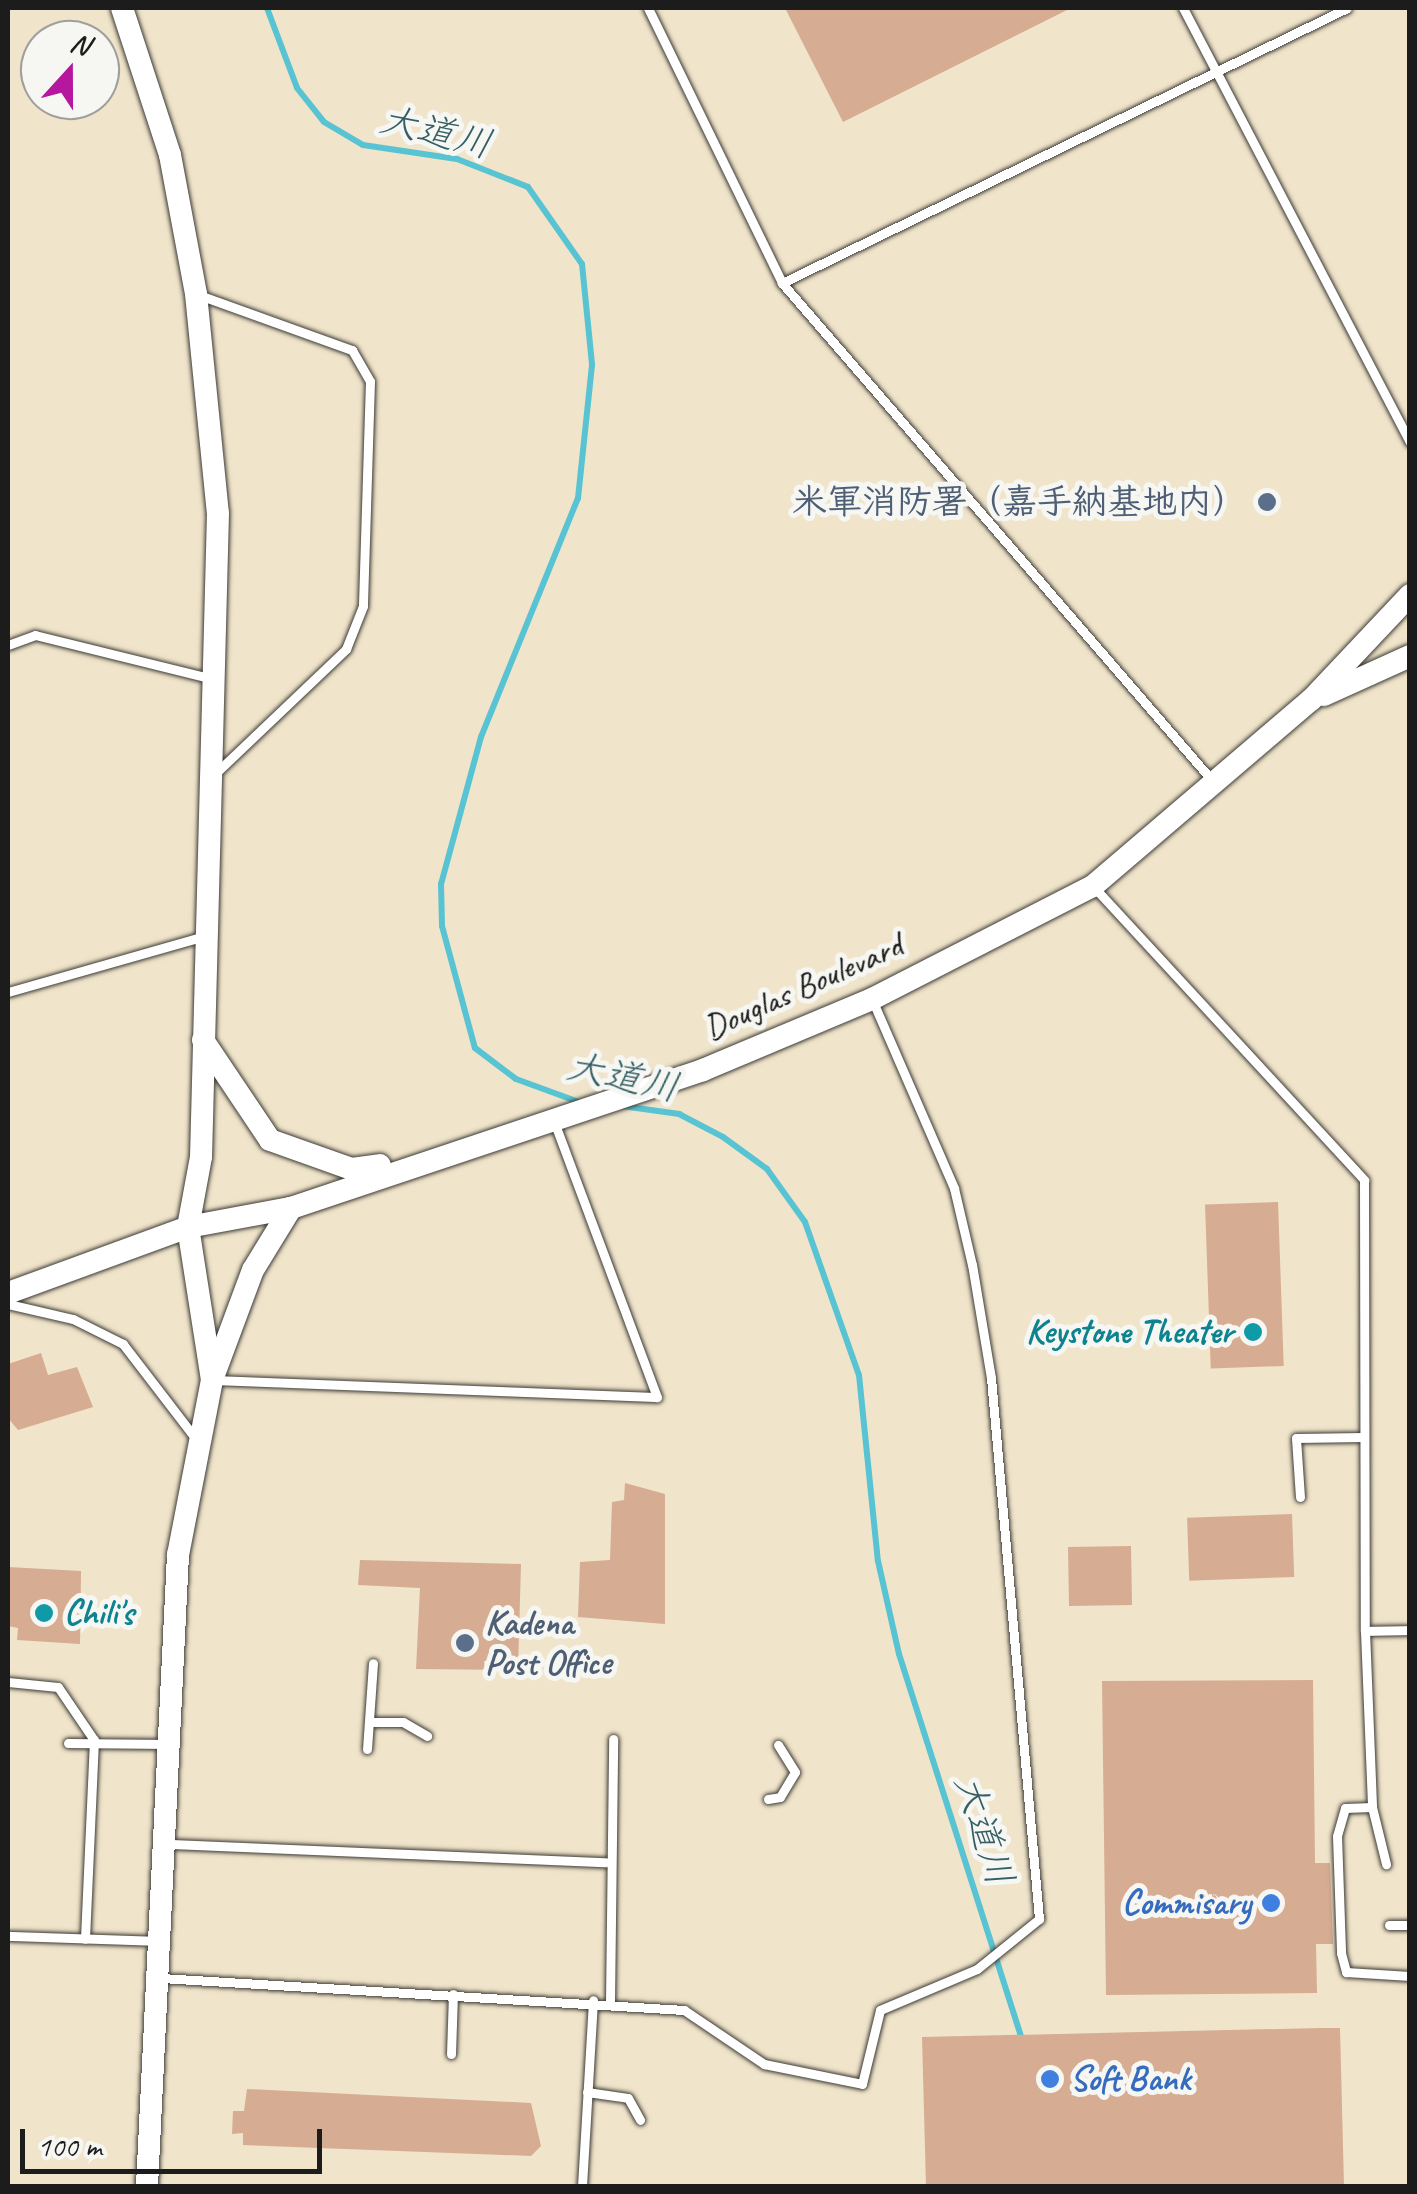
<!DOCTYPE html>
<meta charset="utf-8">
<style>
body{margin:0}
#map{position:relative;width:1417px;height:2194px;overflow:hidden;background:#f0e4ca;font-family:Caveat,"Klee One",sans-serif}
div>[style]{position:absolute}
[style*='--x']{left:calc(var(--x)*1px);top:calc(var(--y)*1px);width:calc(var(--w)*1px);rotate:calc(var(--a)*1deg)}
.stream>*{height:6px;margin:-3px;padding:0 3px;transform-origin:3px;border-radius:3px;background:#58c3d2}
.building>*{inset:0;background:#d6ac93;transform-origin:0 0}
.roads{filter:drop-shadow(0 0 2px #3c3a36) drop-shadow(0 0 2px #3c3a36)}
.service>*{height:9px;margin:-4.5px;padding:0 4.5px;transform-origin:4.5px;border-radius:4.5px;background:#fff}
.tertiary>*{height:22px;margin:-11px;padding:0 11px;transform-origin:11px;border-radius:11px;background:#fff}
.dots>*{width:28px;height:28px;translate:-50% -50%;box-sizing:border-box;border:5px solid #f6f6f2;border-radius:50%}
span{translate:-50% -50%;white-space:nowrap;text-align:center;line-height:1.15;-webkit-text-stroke:10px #f6f6f2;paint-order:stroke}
.service-label{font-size:35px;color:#4e5e75;font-weight:700}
.right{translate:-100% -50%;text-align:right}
.left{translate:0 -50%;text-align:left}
.street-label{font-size:35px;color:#1c1c1c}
.culture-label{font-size:35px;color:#0d838f;font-weight:700}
.shop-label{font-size:35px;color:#366cbe;font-weight:700}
.water-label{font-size:38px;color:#345f65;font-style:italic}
.frame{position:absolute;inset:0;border:10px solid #1c1c1c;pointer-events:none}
.north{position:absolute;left:20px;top:20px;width:100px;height:100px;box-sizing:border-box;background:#f6f6f2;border:2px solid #9f9f9c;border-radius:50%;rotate:21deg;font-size:28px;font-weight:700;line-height:40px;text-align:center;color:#1c1c1c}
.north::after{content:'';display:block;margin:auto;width:35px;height:45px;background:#b5179e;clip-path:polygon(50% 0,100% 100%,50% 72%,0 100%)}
.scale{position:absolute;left:20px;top:2129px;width:302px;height:45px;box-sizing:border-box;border:5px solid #1c1c1c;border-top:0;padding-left:12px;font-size:30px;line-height:35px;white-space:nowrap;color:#1c1c1c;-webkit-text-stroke:8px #f6f6f2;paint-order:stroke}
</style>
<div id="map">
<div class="stream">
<i style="--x:267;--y:8;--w:85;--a:69.4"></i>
<i style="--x:297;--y:88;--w:43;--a:51.5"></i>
<i style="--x:324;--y:122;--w:45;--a:30.5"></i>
<i style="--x:363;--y:145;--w:95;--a:8.5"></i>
<i style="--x:457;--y:159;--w:76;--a:21.5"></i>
<i style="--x:528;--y:187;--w:94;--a:55"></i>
<i style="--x:582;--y:264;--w:101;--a:84.3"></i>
<i style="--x:592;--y:365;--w:134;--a:96"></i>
<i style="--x:578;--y:498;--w:258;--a:112.1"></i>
<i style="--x:481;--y:737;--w:152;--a:105.2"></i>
<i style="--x:441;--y:884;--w:42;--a:88.6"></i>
<i style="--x:442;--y:926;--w:126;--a:74.9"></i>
<i style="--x:475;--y:1048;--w:51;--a:37.1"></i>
<i style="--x:516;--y:1079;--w:67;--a:20.1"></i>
<i style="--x:622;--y:1106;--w:58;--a:8"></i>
<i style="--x:679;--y:1114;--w:50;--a:27.6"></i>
<i style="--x:723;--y:1137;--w:54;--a:36"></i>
<i style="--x:767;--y:1169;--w:65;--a:54.4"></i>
<i style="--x:805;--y:1222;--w:162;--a:70.6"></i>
<i style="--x:859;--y:1375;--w:187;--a:84.2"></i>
<i style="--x:878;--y:1561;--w:95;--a:77.3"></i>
<i style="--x:899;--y:1654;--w:404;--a:72.3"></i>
</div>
<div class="building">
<i style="clip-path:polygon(785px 8px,1071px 8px,843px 122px)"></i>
<i style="left:1278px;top:1202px;width:164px;height:73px;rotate:88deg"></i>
<i style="clip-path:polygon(41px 1353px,48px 1375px,77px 1367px,93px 1407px,18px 1430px,8px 1418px,8px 1364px)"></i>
<i style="clip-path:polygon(625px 1483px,665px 1494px,665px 1624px,578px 1617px,580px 1562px,610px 1560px,612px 1502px,624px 1500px)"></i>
<i style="left:1292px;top:1514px;width:63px;height:105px;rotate:88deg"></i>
<i style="left:1131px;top:1546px;width:59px;height:63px;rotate:89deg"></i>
<i style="clip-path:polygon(360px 1560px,521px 1564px,518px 1670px,416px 1669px,420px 1588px,358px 1585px)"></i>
<i style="clip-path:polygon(8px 1567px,81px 1571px,80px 1644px,17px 1640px,18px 1628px,8px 1626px)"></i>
<i style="clip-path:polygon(1313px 1680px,1315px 1863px,1330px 1863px,1333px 1944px,1316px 1944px,1317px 1993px,1106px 1995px,1102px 1681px)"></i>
<i style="clip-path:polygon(1321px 2028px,1340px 2028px,1344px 2186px,926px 2186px,922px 2037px)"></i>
<i style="clip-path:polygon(247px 2089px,531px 2103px,541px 2146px,531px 2156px,243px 2145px,243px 2133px,232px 2134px,233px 2111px,244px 2111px)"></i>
</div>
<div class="roads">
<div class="service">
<i style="--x:648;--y:8;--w:306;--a:64"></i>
<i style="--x:782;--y:283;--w:654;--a:49.15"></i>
<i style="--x:1183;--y:8;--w:490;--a:62.4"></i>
<i style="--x:782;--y:283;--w:628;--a:-25.95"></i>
<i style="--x:199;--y:295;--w:163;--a:19.8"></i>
<i style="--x:352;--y:350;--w:36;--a:60"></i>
<i style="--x:370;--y:381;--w:225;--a:91.8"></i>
<i style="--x:363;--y:606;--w:46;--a:111.6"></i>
<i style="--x:346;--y:649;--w:180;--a:136.4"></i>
<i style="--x:8;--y:645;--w:29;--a:-20"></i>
<i style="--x:35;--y:635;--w:183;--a:13.9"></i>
<i style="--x:1093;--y:886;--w:400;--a:47.3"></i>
<i style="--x:1364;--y:1180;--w:451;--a:89.9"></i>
<i style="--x:1365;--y:1631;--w:176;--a:87.7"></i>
<i style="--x:1372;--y:1807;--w:59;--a:76.2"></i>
<i style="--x:8;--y:992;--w:205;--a:-15.9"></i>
<i style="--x:8;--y:1304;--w:67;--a:13"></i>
<i style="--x:73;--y:1319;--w:56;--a:26.6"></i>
<i style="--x:123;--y:1344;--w:120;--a:52.5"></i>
<i style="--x:212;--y:1380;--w:445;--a:2.2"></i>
<i style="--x:657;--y:1397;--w:295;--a:-110.5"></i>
<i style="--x:1300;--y:1497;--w:59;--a:-93.9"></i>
<i style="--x:1296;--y:1438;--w:68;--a:-0.8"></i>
<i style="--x:1365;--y:1631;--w:45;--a:-1.3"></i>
<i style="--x:8;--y:1682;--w:50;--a:5.7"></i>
<i style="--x:58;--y:1687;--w:64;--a:55.8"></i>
<i style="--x:94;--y:1740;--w:199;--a:92.6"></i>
<i style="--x:369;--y:1722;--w:34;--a:0"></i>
<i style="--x:403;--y:1722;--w:28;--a:30"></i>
<i style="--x:68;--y:1743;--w:102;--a:0.6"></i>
<i style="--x:367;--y:1749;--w:86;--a:-86"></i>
<i style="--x:768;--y:1799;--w:12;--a:-9"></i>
<i style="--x:780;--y:1797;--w:29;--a:-59"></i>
<i style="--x:795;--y:1772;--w:32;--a:-122"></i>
<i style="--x:1372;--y:1807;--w:27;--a:178"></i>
<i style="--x:1345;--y:1808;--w:29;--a:106"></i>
<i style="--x:1337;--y:1836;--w:117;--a:88"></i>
<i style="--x:1341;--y:1953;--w:20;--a:75"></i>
<i style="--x:1346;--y:1972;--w:64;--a:3.6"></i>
<i style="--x:170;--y:1844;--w:436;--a:2.4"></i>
<i style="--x:1389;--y:1925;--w:21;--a:0"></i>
<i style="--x:9;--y:1936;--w:147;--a:1.9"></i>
<i style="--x:161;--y:1978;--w:524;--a:3.5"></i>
<i style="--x:684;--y:2010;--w:97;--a:34"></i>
<i style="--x:764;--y:2064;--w:100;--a:11.5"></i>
<i style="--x:862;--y:2084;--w:76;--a:-76.3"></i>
<i style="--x:880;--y:2010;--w:105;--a:-22.9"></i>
<i style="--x:977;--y:1969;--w:80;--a:-38.9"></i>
<i style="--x:1039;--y:1919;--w:543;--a:-95.07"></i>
<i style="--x:991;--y:1378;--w:115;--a:-99.5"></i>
<i style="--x:972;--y:1265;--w:79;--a:-103.2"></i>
<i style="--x:954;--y:1188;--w:203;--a:-113.5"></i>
<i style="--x:610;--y:2002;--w:263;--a:-89.3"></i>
<i style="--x:451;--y:2054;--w:60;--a:-88.1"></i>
<i style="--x:587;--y:2092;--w:41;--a:8.3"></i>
<i style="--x:628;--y:2098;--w:25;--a:61"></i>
<i style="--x:582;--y:2186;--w:186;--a:-86.6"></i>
</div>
<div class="tertiary">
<i style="--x:122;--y:8;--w:155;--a:71.9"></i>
<i style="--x:170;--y:155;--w:141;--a:79.4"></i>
<i style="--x:196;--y:294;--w:220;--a:84.3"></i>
<i style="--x:218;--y:513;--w:644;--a:91.51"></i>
<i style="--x:201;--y:1157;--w:71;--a:100.5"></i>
<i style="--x:188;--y:1227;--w:155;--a:81.1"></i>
<i style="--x:1324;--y:695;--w:94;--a:-24.4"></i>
<i style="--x:203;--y:1040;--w:120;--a:56.2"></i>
<i style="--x:270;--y:1140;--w:87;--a:19.5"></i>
<i style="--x:352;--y:1169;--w:28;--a:-8"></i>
<i style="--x:8;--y:1293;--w:192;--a:-20.1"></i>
<i style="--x:188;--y:1227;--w:105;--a:-10.5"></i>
<i style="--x:291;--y:1208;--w:434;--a:-18.5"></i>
<i style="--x:703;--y:1070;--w:183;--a:-22.8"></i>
<i style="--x:872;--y:999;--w:248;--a:-27.1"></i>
<i style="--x:1093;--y:886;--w:287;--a:-40.5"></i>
<i style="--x:1311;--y:700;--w:144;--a:-46.7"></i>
<i style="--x:147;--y:2186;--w:632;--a:-87.19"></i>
<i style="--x:178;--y:1555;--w:178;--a:-79"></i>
<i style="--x:212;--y:1380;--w:117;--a:-69.6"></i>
<i style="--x:253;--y:1270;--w:73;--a:-58.5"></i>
</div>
</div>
<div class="dots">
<i style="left:1267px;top:502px;background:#5c6f8a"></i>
<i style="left:1253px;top:1332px;background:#0f9aa8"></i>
<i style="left:44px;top:1613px;background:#0f9aa8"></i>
<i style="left:465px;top:1643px;background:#5c6f8a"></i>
<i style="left:1271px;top:1903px;background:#3f7fe0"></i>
<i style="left:1050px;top:2079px;background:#3f7fe0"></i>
</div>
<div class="service-label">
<span class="right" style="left:1247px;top:502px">米軍消防署（嘉手納基地内）</span>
<span class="left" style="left:485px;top:1643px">Kadena<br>Post Office</span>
</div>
<div class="street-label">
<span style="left:803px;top:987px;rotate:-24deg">Douglas Boulevard</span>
</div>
<div class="culture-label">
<span class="right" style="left:1233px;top:1332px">Keystone Theater</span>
<span class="left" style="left:64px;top:1613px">Chili's</span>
</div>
<div class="shop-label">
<span class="right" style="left:1251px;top:1903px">Commisary</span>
<span class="left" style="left:1070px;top:2079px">Soft Bank</span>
</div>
<div class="water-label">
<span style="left:436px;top:132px;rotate:14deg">大道川</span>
<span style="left:623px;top:1077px;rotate:12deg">大道川</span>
<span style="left:984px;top:1830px;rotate:72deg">大道川</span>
</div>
<div class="frame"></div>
<div class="north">N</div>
<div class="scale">100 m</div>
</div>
